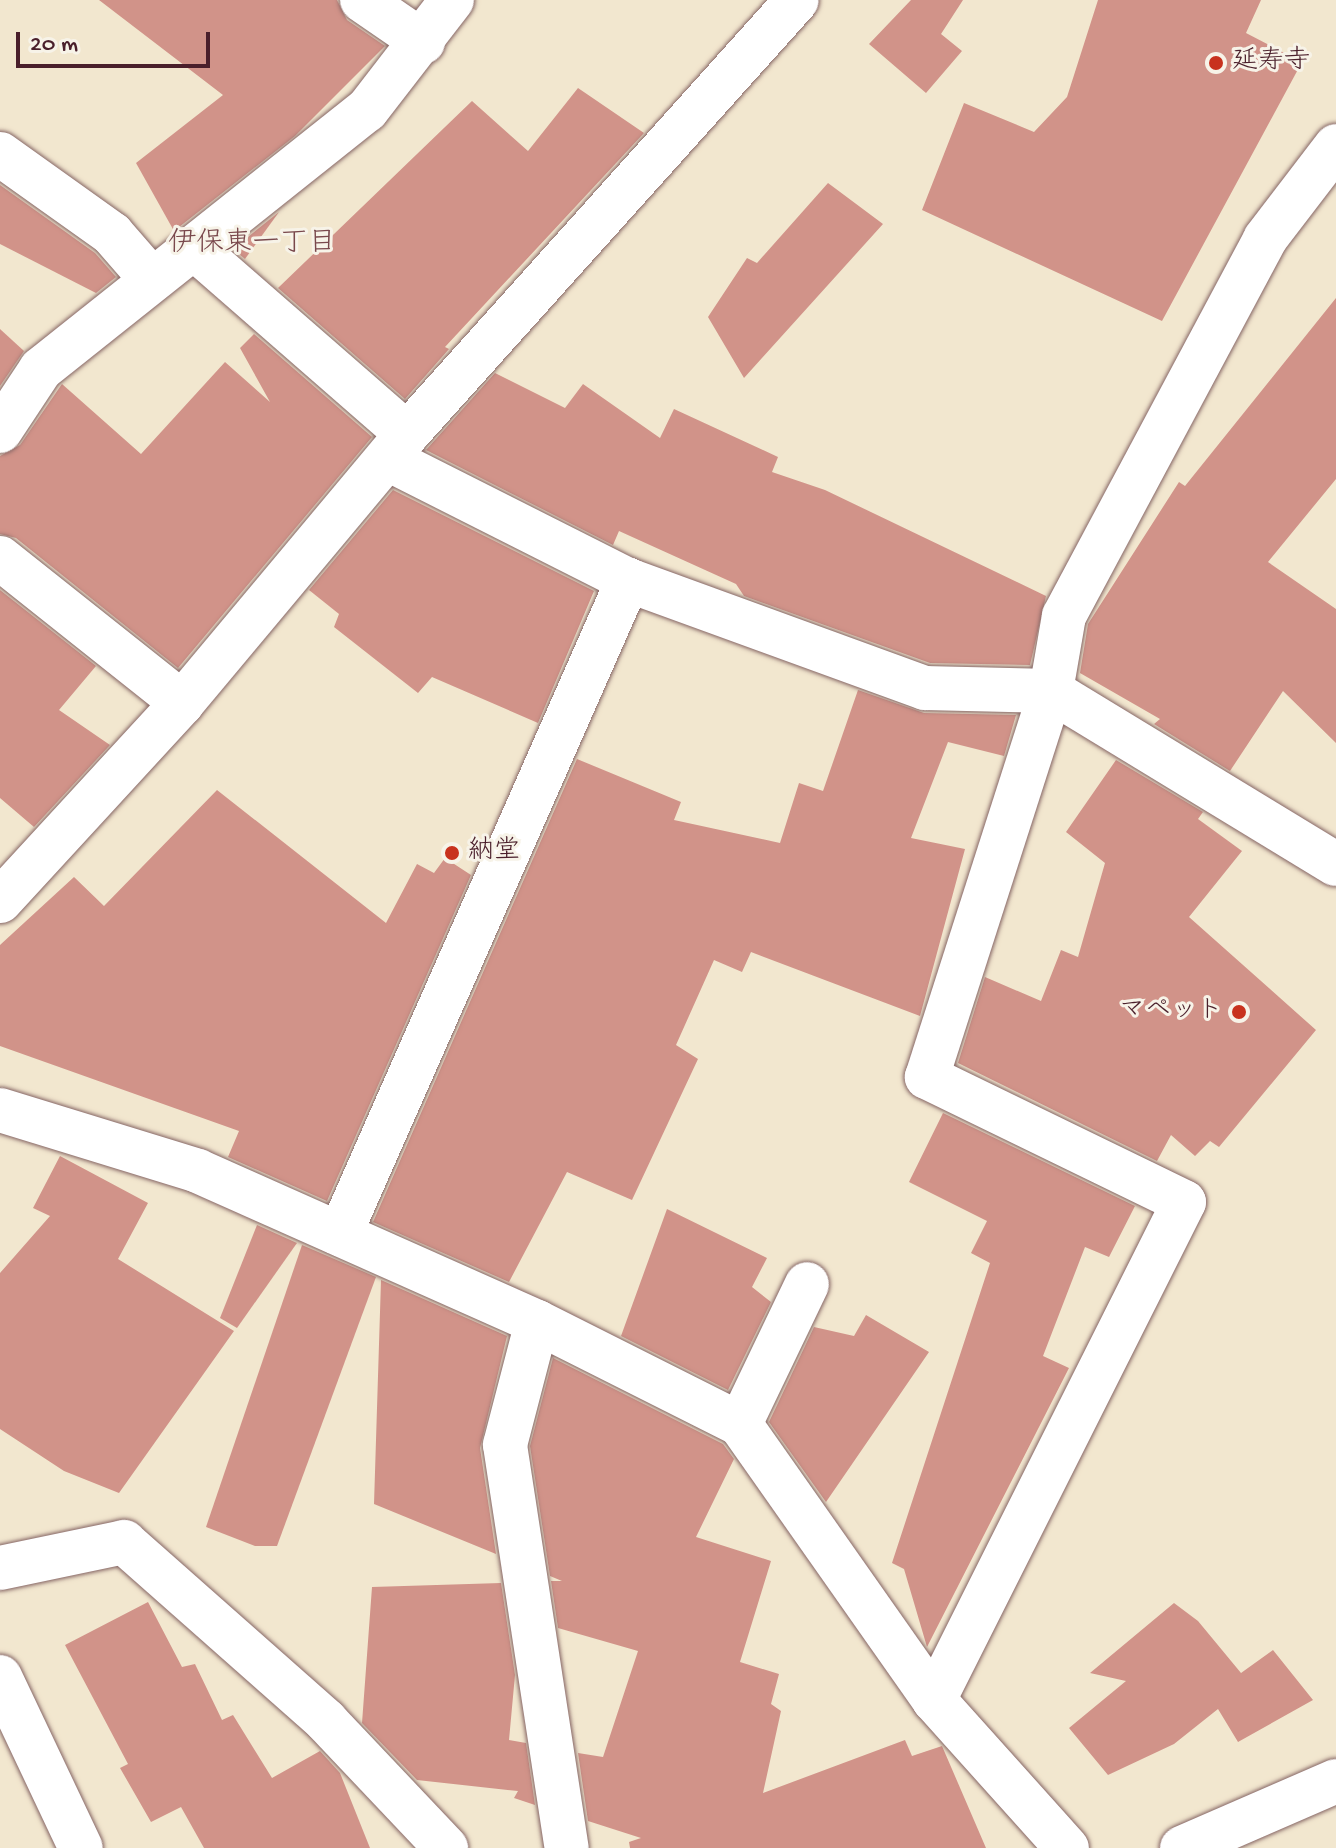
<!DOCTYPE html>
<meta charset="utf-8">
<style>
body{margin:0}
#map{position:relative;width:1336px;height:1848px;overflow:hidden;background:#f2e7cf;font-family:"Gochi Hand","Klee One",sans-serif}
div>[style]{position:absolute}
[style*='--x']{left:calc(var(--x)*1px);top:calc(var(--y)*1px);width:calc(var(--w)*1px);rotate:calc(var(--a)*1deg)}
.building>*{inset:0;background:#d19389}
.roads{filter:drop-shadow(0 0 2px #856564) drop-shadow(0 0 2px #856564)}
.minor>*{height:44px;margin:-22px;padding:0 22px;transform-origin:22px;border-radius:22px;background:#fff}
.dots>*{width:22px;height:22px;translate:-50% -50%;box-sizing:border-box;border:4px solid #f7f3e8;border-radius:50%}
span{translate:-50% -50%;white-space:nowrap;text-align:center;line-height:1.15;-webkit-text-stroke:6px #f7f3e8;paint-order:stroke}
.poi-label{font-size:26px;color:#4a1f2b}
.left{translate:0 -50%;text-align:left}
.right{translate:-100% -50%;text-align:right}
.neighbourhood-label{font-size:28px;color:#79484c}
.scale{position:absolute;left:16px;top:32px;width:194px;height:36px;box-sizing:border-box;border:4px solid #4a1f2b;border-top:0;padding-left:10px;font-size:24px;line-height:28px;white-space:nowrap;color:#4a1f2b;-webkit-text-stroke:6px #f7f3e8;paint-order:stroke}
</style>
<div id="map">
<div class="building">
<i style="clip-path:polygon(99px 0,337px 0,347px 20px,385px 46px,295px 136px,174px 231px,136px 163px,223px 95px)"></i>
<i style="clip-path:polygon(911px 0,963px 0,941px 34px,962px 51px,926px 93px,869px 44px)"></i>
<i style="clip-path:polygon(1098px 0,1261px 0,1246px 33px,1302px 62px,1162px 321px,922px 210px,964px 103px,1034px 132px,1067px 97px)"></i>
<i style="clip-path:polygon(578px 88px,644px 133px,445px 347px,449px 349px,405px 399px,278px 288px,472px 101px,528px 151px)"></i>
<i style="clip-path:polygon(828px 183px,883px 224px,744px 378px,708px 317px,747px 258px,757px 263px)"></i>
<i style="clip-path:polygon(0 185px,95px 253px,116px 277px,96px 293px,0 244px)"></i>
<i style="clip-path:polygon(279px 212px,245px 259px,233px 249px)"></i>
<i style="clip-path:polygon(1336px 298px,1336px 479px,1268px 562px,1336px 609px,1336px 743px,1283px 691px,1230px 771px,1154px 724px,1160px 719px,1080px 673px,1088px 624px,1179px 482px,1185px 486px)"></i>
<i style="clip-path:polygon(0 329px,24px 351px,0 386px)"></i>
<i style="clip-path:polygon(254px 334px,372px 437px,178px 668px,16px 538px,0 534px,0 456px,20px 445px,62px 384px,141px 454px,225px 362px,270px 402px,240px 348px)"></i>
<i style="clip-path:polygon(495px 373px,565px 408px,583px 384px,660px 438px,674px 409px,778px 457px,772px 472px,825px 490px,1046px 596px,1030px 665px,930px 663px,744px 596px,736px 584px,619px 531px,613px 545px,426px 450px)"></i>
<i style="clip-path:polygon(393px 490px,594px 591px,538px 723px,432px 677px,418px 693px,334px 627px,339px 614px,309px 590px)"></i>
<i style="clip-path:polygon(0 590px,96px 666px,59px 710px,110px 745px,34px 827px,0 798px)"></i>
<i style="clip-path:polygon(858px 690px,924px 713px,1016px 715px,1004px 756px,948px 742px,911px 838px,965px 849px,920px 1016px,751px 952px,742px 972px,714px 960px,676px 1045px,698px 1059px,632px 1200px,567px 1172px,509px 1282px,373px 1222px,577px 759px,681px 802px,674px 820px,780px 843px,799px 783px,823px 791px)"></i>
<i style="clip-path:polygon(1116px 760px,1203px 812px,1198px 819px,1242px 851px,1189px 917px,1316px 1030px,1219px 1147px,1210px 1141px,1195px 1156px,1171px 1135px,1157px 1161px,958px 1063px,985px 977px,1041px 1001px,1061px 950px,1078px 957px,1105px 863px,1066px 832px)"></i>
<i style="clip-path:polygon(217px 790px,386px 923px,417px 864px,434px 873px,445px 858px,471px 875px,327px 1201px,228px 1157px,239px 1131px,0 1046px,0 945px,74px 877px,104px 906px)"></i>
<i style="clip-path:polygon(943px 1113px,1135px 1206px,1109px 1257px,1085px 1247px,1043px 1356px,1069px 1368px,927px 1647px,904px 1569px,892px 1563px,990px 1263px,971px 1253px,987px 1221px,909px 1182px)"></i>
<i style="clip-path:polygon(60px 1156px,148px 1203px,118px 1259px,234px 1331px,119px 1493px,64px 1471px,0 1429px,0 1273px,50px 1216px,33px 1208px)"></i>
<i style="clip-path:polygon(667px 1209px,767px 1258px,752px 1287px,771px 1302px,728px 1390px,621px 1336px)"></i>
<i style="clip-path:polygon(257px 1225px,297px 1243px,237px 1328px,220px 1318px)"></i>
<i style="clip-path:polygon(302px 1245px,376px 1277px,277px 1546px,255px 1546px,206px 1527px)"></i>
<i style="clip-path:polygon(381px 1280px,507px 1336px,480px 1448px,496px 1554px,374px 1504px)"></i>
<i style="clip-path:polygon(866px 1315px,929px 1352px,826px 1502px,769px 1422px,814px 1327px,854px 1336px)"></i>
<i style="clip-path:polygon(553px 1358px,723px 1444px,734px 1459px,696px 1537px,771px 1561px,740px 1662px,779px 1674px,771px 1704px,781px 1711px,763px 1793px,905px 1740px,912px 1756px,942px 1746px,986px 1848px,630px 1848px,629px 1842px,641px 1838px,588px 1821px,578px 1753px,603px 1757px,638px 1651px,558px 1628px,551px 1581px,562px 1581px,550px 1576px,530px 1446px)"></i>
<i style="clip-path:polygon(501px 1583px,515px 1675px,509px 1740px,526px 1743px,535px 1805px,514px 1798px,518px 1791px,417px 1780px,362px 1723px,372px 1587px)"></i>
<i style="clip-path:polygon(148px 1602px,182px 1667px,195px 1664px,222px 1720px,233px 1715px,272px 1778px,320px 1751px,340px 1773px,370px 1848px,204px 1848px,181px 1807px,151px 1822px,120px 1768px,128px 1764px,65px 1645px)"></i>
<i style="clip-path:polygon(1174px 1603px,1198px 1621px,1241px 1673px,1273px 1650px,1313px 1700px,1238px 1742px,1218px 1709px,1174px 1744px,1108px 1775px,1069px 1728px,1126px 1681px,1090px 1673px)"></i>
</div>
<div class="roads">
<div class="minor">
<i style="--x:362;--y:0;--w:74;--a:34.5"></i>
<i style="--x:0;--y:154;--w:138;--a:35.5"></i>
<i style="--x:112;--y:234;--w:61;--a:49"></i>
<i style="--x:195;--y:249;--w:281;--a:41.1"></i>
<i style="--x:0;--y:431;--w:74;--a:-56.5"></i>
<i style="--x:41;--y:369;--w:416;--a:-38.5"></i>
<i style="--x:367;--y:110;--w:139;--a:-52.3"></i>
<i style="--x:388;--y:459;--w:269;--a:26.8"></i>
<i style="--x:628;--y:580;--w:316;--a:20"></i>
<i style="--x:925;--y:688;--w:126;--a:1.4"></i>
<i style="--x:1051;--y:691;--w:333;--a:31.3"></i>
<i style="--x:0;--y:558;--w:233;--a:38.5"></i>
<i style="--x:0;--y:901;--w:269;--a:-47.4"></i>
<i style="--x:182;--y:703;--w:351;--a:-50.1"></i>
<i style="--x:407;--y:434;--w:583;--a:-48.06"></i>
<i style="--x:0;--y:1110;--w:207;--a:17.1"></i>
<i style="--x:198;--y:1171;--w:371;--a:24"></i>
<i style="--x:537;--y:1322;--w:227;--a:26.7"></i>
<i style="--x:740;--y:1424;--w:337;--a:54.9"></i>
<i style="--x:934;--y:1700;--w:199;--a:48.1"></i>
<i style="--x:340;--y:1234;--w:715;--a:-66.23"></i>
<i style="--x:537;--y:1322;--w:127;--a:104.6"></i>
<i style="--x:505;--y:1445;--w:408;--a:81.3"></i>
<i style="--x:740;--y:1424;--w:155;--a:-64.4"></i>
<i style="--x:0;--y:1568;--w:127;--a:-11.8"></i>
<i style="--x:124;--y:1542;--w:270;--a:41.5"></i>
<i style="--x:326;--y:1721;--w:175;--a:46.6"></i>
<i style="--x:0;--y:1677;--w:189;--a:64.7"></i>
<i style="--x:934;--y:1700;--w:557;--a:-63.34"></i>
<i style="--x:1184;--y:1202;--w:286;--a:-154.1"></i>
<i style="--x:927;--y:1077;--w:405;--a:-72.2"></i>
<i style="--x:1051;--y:691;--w:76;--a:-80.2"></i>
<i style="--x:1064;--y:616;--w:427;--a:-61.9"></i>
<i style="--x:1265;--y:239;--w:117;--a:-52.6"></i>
<i style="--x:1182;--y:1848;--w:168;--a:-23.5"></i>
</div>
</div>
<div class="dots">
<i style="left:1216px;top:63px;background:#c8321e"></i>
<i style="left:452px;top:853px;background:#c8321e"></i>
<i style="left:1239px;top:1012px;background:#c8321e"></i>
</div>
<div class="poi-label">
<span class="left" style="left:1232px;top:63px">延寿寺</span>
<span class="left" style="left:468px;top:853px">納堂</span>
<span class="right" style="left:1223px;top:1012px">マペット</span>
</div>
<div class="neighbourhood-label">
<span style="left:252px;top:245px">伊保東一丁目</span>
</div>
<div class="scale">20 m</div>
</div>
